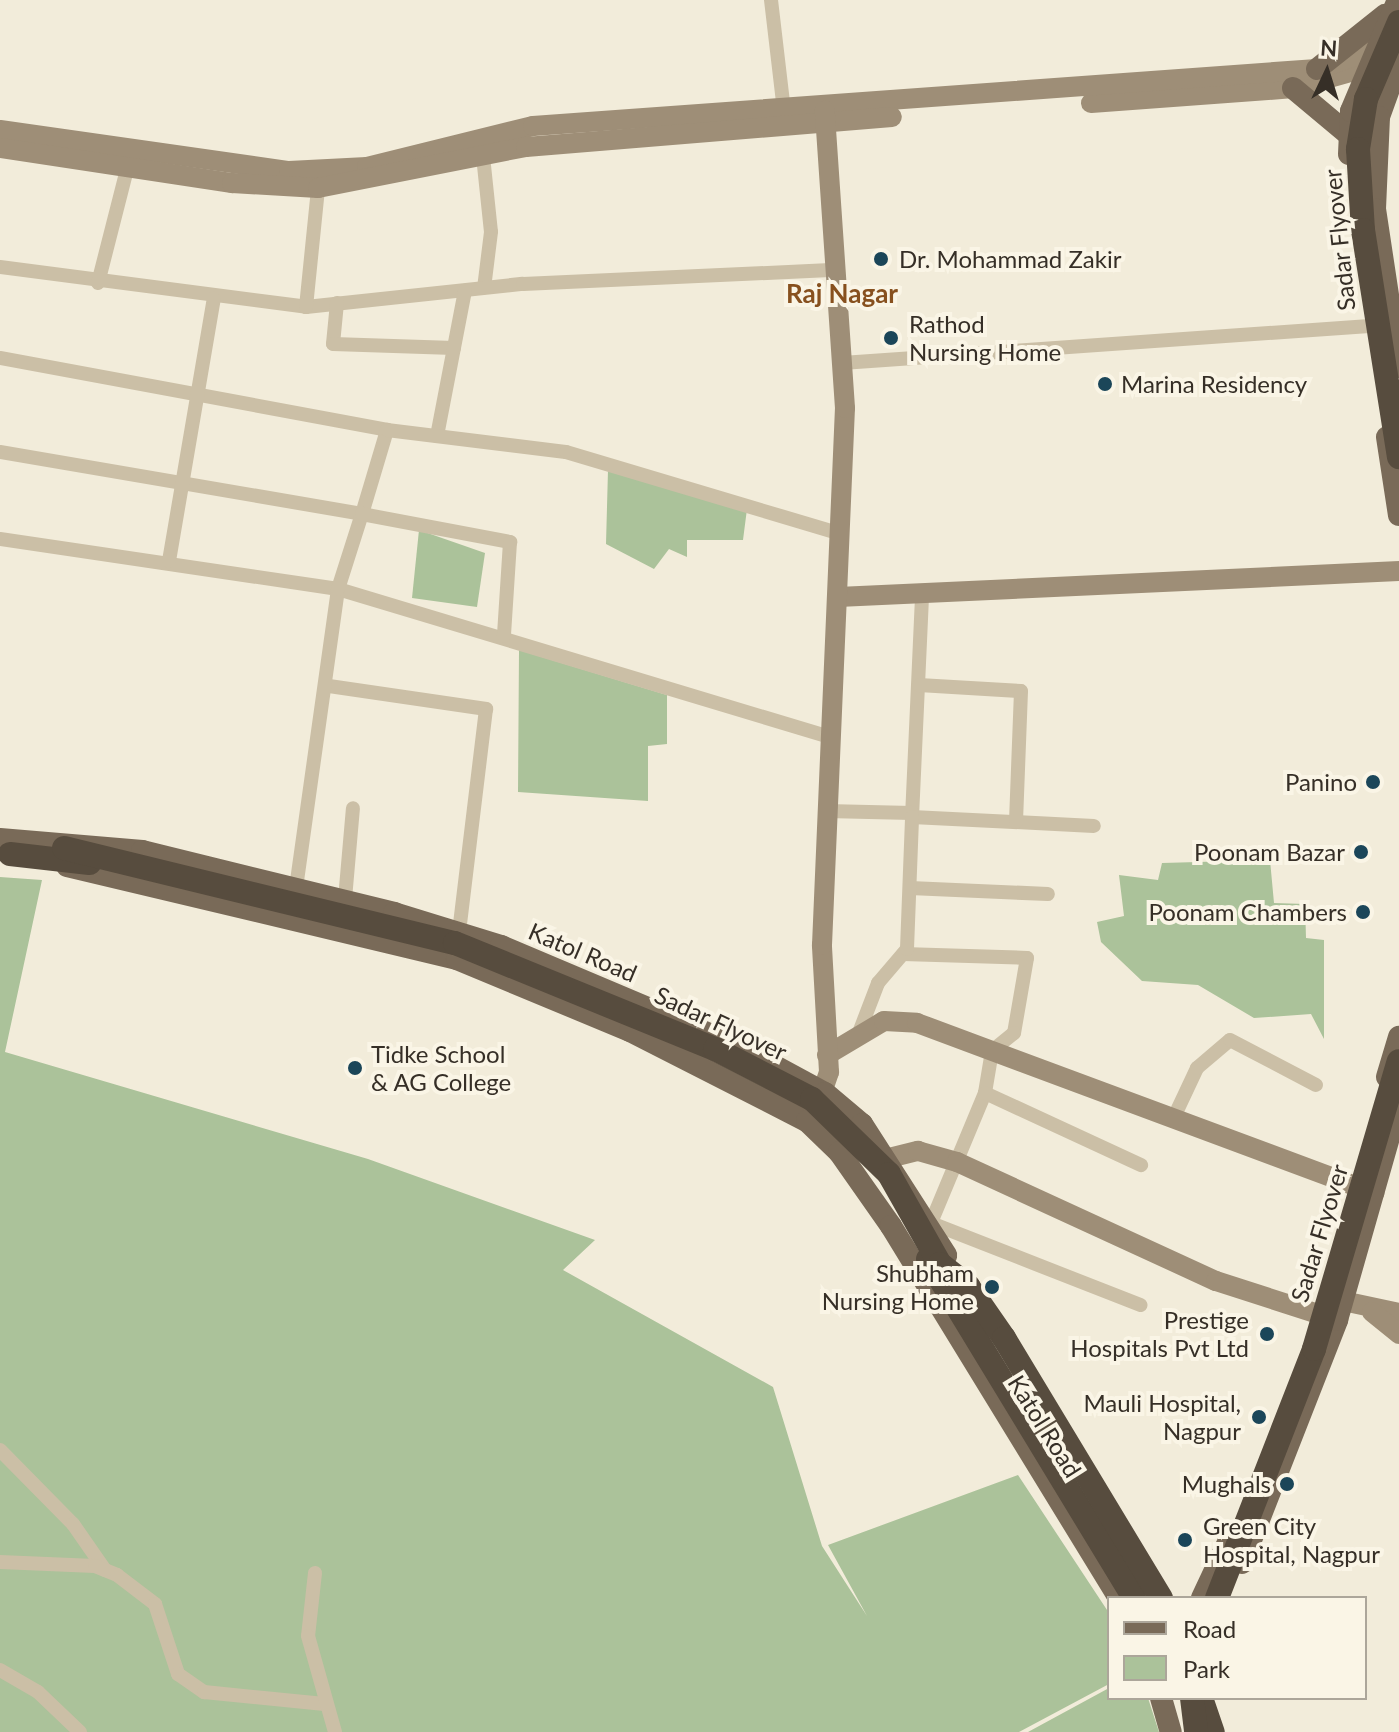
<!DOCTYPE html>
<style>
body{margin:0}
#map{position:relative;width:1399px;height:1732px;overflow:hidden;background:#f2ecda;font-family:Lato,sans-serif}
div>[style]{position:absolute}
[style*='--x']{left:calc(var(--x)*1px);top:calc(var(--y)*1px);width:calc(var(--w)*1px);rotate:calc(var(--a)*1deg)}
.green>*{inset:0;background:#abc29a}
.street>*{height:14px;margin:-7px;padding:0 7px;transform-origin:7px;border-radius:7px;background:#cbbfa6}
.secondary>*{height:20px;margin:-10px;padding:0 10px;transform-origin:10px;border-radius:10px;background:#9e8e77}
.primary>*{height:22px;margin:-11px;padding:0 11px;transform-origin:11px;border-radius:11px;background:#796a58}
.highway>*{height:24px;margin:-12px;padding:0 12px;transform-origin:12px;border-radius:12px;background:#574c3e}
.highway-bridge>*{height:24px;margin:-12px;padding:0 12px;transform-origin:12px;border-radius:12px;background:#574c3e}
.dots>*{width:22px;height:22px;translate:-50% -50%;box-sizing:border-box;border:4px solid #faf5e6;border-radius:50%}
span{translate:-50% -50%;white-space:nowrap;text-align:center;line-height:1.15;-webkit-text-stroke:8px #faf5e6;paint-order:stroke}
.street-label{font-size:24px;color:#362f27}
.poi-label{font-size:24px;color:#362f27}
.left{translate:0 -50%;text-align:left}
.right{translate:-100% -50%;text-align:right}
.neighbourhood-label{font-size:26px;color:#87501e;font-weight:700}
.legend{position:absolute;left:1107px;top:1596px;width:260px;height:104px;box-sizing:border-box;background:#faf5e6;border:2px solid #aca69a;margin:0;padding:10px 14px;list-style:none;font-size:24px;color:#362f27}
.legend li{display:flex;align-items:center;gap:16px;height:40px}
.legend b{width:40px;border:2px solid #aca69a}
.north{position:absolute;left:1287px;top:32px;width:80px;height:80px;-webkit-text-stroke:6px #faf5e6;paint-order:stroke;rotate:4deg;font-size:22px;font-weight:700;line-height:32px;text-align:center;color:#362f27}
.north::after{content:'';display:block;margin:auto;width:28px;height:36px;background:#362f27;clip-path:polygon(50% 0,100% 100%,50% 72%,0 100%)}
</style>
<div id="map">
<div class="green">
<i style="clip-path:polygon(608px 470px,747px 509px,743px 540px,687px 540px,687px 557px,669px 549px,654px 569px,606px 544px)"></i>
<i style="clip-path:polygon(419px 530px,485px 553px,477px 607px,412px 598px)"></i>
<i style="clip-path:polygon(519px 650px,667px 695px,667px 744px,648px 746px,648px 801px,518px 792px)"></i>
<i style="clip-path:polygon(1270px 860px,1274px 903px,1305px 904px,1306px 938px,1324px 940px,1324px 1039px,1311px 1014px,1254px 1018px,1198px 985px,1142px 981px,1101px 942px,1097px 922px,1124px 916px,1119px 875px,1158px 880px,1162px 863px)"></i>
<i style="clip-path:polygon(0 877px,42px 880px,5px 1052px,368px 1159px,595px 1240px,563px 1270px,773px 1387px,822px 1546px,867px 1616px,828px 1545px,1018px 1475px,1109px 1613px,1109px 1684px,1019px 1732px,0 1732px)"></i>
<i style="clip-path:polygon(1109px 1688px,1109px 1698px,1148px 1698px,1159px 1732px,1028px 1732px)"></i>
</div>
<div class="street">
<i style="--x:771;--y:0;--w:111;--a:83.3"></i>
<i style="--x:483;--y:156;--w:76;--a:84"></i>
<i style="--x:491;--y:232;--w:56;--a:97.1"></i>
<i style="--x:0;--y:267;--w:309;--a:7.4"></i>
<i style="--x:306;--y:307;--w:218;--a:-6.1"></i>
<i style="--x:523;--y:284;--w:313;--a:-2.6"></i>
<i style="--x:98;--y:283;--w:118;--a:-75.7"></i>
<i style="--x:337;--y:303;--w:41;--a:95.6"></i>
<i style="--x:333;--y:344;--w:121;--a:1.9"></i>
<i style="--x:306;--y:307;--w:120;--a:-84.2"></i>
<i style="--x:0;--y:358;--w:394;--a:10.5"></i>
<i style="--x:842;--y:363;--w:543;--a:-4.01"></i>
<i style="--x:437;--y:436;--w:148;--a:-79.1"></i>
<i style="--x:0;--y:452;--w:367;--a:9.7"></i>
<i style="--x:362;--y:514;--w:88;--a:-73.4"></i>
<i style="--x:387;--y:430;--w:180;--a:7"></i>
<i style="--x:566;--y:452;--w:287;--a:16.6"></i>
<i style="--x:0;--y:539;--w:342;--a:8.4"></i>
<i style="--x:338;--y:589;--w:517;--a:16.75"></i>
<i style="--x:169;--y:561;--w:266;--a:-80.3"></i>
<i style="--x:922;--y:597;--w:220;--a:92.6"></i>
<i style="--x:912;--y:817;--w:182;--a:2.8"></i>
<i style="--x:919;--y:685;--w:102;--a:3.4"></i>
<i style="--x:1021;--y:691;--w:131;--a:92.2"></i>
<i style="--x:329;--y:686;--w:159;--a:8.3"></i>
<i style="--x:486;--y:709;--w:225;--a:96.9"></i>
<i style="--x:826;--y:811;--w:86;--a:1.3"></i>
<i style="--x:296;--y:888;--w:302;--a:-82"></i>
<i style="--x:338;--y:589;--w:79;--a:-72.3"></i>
<i style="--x:362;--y:514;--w:151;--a:10.7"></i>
<i style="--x:510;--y:542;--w:94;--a:93.7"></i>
<i style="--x:910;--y:888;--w:138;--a:2.5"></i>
<i style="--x:345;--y:899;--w:91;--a:-85"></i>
<i style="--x:903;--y:954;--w:124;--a:1.8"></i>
<i style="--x:1027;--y:958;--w:76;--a:99.8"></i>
<i style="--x:1014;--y:1033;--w:28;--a:141"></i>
<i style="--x:992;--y:1051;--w:43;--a:99.5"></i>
<i style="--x:985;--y:1093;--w:141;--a:112.6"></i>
<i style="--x:931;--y:1223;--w:225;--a:21.4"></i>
<i style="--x:857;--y:1038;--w:59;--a:-69.1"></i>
<i style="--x:878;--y:983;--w:45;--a:-49.5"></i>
<i style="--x:907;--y:949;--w:132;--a:-87.8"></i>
<i style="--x:985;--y:1093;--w:172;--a:24.8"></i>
<i style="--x:1175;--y:1115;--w:52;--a:-64.9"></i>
<i style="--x:1197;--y:1068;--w:43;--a:-40.3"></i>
<i style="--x:1230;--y:1040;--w:97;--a:27.6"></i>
<i style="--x:0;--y:1450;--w:104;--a:45.4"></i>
<i style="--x:73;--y:1524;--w:56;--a:55.2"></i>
<i style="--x:0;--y:1562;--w:95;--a:2.4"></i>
<i style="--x:95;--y:1566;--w:24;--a:22"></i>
<i style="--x:117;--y:1575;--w:48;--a:37.3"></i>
<i style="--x:155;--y:1604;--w:74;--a:71.8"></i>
<i style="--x:178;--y:1674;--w:32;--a:35"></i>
<i style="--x:204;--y:1692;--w:121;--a:5.7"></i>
<i style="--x:315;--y:1573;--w:63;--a:96.3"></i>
<i style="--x:308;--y:1636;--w:100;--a:74.3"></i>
<i style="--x:0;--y:1670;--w:44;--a:30.1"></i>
<i style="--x:38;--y:1692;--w:58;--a:43.6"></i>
</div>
<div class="secondary">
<i style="--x:1091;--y:103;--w:203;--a:-4.2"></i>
<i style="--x:1293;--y:88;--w:89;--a:-15.6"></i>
<i style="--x:0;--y:130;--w:292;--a:8.1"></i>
<i style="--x:289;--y:171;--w:78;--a:-2.9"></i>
<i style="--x:367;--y:167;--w:171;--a:-13.9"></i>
<i style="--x:533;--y:126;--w:786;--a:-4.16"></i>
<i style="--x:1317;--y:69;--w:73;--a:-18.4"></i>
<i style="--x:0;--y:148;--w:235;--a:8.6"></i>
<i style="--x:232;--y:183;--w:86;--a:3.3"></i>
<i style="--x:318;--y:188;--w:212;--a:-11.2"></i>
<i style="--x:526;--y:147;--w:367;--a:-4.7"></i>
<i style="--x:838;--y:597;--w:562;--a:-2.65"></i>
<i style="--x:827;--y:1055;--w:66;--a:-30.8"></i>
<i style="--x:884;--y:1021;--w:33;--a:3"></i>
<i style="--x:917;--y:1023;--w:488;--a:20.4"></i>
<i style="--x:817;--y:1107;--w:37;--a:-71"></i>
<i style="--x:829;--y:1072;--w:127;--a:-93.2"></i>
<i style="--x:822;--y:945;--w:537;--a:-87.55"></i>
<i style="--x:845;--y:408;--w:298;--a:-93.9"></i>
<i style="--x:889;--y:1158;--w:30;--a:-14"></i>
<i style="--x:918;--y:1151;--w:41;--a:15.8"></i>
<i style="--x:957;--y:1162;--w:285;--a:24.7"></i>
<i style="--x:1216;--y:1281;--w:127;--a:17.9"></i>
<i style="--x:1329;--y:1298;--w:72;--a:12.1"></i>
<i style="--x:1372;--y:1312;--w:35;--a:39"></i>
</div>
<div class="primary">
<i style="--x:1399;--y:61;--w:59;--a:109.7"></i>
<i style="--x:1379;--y:117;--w:92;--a:92.5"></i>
<i style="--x:1375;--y:209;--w:160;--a:81.4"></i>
<i style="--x:1317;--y:69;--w:87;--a:-38.5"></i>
<i style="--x:1293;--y:88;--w:73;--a:40"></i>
<i style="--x:1349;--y:154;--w:43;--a:-87.3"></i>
<i style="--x:1351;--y:111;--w:121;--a:-67.1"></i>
<i style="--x:1387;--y:437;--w:79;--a:81.3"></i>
<i style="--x:0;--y:839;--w:143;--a:4.8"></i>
<i style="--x:142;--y:851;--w:260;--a:13.8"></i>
<i style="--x:394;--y:913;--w:112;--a:17.1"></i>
<i style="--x:501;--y:946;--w:257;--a:22.9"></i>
<i style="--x:738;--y:1046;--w:99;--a:28.4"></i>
<i style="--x:825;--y:1093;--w:48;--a:40"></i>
<i style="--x:862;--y:1124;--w:156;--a:57.3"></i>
<i style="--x:67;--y:866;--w:401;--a:13.4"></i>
<i style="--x:457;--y:959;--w:187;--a:22.6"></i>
<i style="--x:630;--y:1031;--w:199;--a:27"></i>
<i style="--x:807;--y:1121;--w:45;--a:44.1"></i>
<i style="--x:839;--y:1152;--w:90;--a:54.9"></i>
<i style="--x:891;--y:1226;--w:436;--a:58.5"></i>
<i style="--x:1387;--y:1077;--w:42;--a:-73.3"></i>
<i style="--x:1242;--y:1563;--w:261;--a:-68.6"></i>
<i style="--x:1337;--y:1320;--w:226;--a:-74.1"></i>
<i style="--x:1202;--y:1598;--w:71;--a:-64.9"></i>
<i style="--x:1161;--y:1698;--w:35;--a:74"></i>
</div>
<div class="highway">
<i style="--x:10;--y:854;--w:80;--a:6.5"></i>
<i style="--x:928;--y:1259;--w:397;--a:58.7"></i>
<i style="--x:1201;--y:1698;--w:36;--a:71"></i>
</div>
<div class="highway-bridge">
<i style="--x:1399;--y:22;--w:84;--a:113.2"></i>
<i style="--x:1366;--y:99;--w:51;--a:99.1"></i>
<i style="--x:1358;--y:149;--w:81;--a:86.5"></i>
<i style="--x:1363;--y:230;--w:230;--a:81"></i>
<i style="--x:64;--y:848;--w:402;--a:13.7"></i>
<i style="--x:455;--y:943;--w:281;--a:22.2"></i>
<i style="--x:715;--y:1049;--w:109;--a:27.3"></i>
<i style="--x:812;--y:1099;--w:107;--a:44.2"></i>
<i style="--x:889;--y:1174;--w:103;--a:60.5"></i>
<i style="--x:940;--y:1264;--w:36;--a:38"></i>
<i style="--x:968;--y:1286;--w:63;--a:55.3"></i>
<i style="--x:1004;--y:1338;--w:304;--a:58.9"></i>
<i style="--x:1217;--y:1598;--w:267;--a:-68.7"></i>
<i style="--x:1314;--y:1349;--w:300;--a:-73.6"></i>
<i style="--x:1192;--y:1698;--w:34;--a:83"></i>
</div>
<div class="dots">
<i style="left:881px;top:259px;background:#1b4659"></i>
<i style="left:891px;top:338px;background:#1b4659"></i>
<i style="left:1105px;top:384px;background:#1b4659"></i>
<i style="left:1373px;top:782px;background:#1b4659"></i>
<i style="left:1361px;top:852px;background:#1b4659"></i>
<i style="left:1363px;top:912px;background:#1b4659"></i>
<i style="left:355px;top:1068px;background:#1b4659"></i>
<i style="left:992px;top:1287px;background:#1b4659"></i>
<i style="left:1267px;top:1334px;background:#1b4659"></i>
<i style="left:1259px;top:1417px;background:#1b4659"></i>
<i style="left:1287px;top:1484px;background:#1b4659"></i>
<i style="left:1185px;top:1540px;background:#1b4659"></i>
</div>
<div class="street-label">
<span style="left:1339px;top:240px;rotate:-96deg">Sadar Flyover</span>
<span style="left:583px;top:952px;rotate:23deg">Katol Road</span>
<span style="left:721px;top:1023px;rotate:25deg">Sadar Flyover</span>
<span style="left:1319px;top:1233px;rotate:-73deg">Sadar Flyover</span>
<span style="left:1045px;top:1426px;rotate:58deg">Katol Road</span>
</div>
<div class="poi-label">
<span class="left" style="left:899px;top:259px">Dr. Mohammad Zakir</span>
<span class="left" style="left:909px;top:338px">Rathod<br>Nursing Home</span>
<span class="left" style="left:1121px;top:384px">Marina Residency</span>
<span class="right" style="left:1357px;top:782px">Panino</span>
<span class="right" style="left:1345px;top:852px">Poonam Bazar</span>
<span class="right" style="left:1347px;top:912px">Poonam Chambers</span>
<span class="left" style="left:371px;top:1068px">Tidke School<br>&amp; AG College</span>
<span class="right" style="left:974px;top:1287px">Shubham<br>Nursing Home</span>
<span class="right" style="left:1249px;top:1334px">Prestige<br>Hospitals Pvt Ltd</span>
<span class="right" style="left:1241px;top:1417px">Mauli Hospital,<br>Nagpur</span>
<span class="right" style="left:1271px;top:1484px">Mughals</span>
<span class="left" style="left:1203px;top:1540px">Green City<br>Hospital, Nagpur</span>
</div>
<div class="neighbourhood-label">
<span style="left:842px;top:294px">Raj Nagar</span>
</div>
<ul class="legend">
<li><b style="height:10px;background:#796a58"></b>Road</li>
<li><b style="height:22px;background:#abc29a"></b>Park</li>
</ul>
<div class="north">N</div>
</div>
